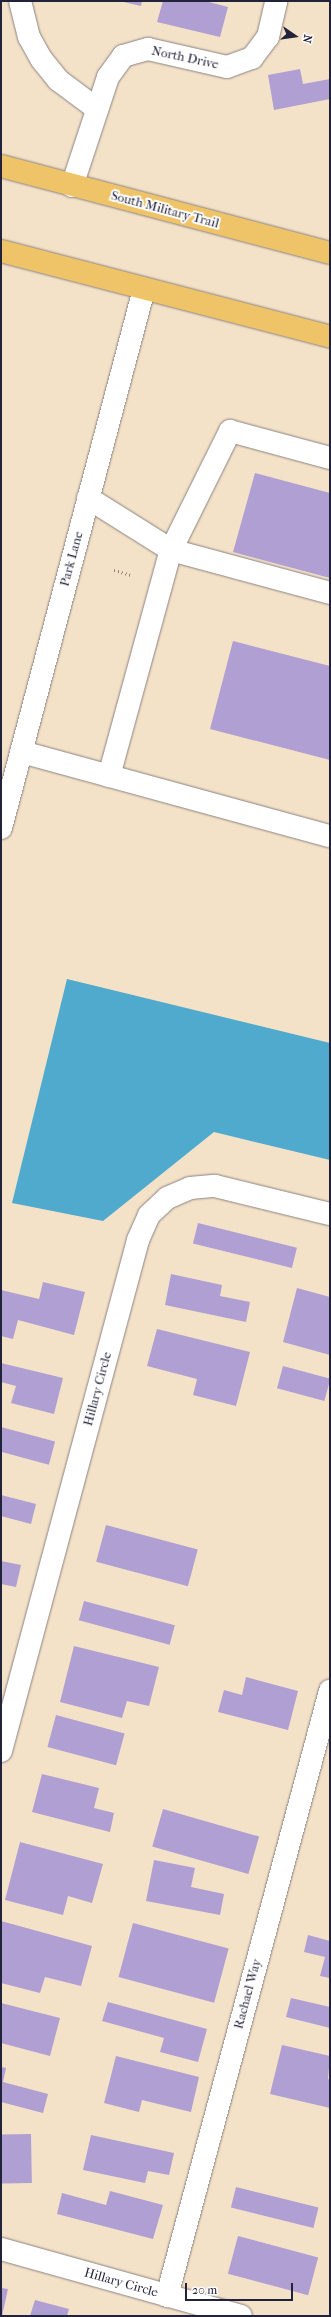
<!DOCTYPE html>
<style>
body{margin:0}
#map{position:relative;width:331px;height:2317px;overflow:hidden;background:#f4e2c8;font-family:"IM FELL French Canon",serif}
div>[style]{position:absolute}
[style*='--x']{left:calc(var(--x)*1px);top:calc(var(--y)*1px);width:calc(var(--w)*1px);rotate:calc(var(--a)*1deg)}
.water>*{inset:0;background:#50aace}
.building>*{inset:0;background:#af9fd2;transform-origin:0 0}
.path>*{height:2.5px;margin-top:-1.25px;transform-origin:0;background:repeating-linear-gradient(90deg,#8b8282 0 1px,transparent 0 4px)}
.roads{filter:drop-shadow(0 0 1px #8b8282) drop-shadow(0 0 1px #8b8282)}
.minor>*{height:22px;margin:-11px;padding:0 11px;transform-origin:11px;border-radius:11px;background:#fff}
.major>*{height:22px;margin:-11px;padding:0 11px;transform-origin:11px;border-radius:11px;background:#efc469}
span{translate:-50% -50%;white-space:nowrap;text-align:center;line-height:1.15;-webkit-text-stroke:4px #fff;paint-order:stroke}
.street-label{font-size:13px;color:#22223b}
.frame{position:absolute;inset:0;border:2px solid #22223b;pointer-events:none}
.north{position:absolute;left:275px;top:16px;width:40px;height:40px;-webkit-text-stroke:3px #fff;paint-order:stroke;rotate:103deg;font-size:11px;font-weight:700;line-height:16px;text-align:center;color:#22223b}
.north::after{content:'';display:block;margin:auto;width:14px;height:18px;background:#22223b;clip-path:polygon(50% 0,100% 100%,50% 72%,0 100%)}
.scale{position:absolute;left:185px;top:2283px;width:108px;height:18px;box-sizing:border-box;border:2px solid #22223b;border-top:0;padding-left:5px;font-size:12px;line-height:14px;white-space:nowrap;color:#22223b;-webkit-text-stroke:3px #fff;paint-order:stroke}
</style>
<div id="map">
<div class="water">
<i style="clip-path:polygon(67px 979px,330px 1043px,330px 1160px,214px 1132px,103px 1221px,12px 1203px)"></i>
</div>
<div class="building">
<i style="clip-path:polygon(119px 1px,142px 1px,141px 6px)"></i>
<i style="clip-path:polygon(163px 1px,205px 1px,228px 7px,220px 37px,157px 22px)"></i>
<i style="clip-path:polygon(300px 69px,303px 84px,330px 79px,330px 99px,274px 110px,268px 75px)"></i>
<i style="clip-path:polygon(255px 473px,330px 493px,330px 578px,233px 552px)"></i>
<i style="clip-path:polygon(233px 641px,330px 666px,330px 760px,210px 729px)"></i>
<i style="left:198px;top:1223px;width:102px;height:21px;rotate:14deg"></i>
<i style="clip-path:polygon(171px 1274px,222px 1285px,220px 1296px,250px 1302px,246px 1322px,165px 1305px)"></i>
<i style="clip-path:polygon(43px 1282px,85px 1292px,74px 1335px,18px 1320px,13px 1339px,1px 1336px,1px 1290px,39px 1299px)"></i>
<i style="clip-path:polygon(297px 1288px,330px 1297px,330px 1355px,283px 1342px)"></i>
<i style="clip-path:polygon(157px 1329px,250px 1352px,236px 1406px,193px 1395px,197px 1379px,147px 1366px)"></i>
<i style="clip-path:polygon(1px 1363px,63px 1378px,54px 1414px,11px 1403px,16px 1386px,1px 1382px)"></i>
<i style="left:283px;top:1366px;width:49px;height:23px;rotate:15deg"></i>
<i style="left:1px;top:1427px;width:56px;height:24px;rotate:15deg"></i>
<i style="clip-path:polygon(1px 1495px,36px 1504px,31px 1524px,1px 1516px)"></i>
<i style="left:106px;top:1525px;width:95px;height:38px;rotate:15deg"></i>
<i style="clip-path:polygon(1px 1561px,21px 1565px,16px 1587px,1px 1584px)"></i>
<i style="left:84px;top:1601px;width:94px;height:20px;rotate:15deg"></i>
<i style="clip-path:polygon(74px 1646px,159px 1667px,149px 1706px,127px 1701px,122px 1718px,60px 1702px)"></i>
<i style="clip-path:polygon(246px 1677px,298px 1691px,288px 1730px,218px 1712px,224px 1690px,242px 1695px)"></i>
<i style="left:56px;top:1715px;width:71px;height:33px;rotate:15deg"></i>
<i style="clip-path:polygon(42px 1774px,99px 1788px,94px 1808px,114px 1813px,110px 1832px,32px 1812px)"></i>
<i style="left:163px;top:1809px;width:100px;height:39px;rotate:16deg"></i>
<i style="clip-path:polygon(20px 1842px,103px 1864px,92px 1903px,68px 1896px,63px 1915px,5px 1900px)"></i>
<i style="clip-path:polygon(154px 1860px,195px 1868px,191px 1887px,224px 1894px,220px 1915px,146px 1901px)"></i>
<i style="clip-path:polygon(1px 1921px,92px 1946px,81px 1986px,45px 1977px,40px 1993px,1px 1983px)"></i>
<i style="left:133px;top:1923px;width:99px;height:56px;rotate:15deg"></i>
<i style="clip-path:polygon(308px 1935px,330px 1941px,330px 1978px,320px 1976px,325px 1957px,304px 1952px)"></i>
<i style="clip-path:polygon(291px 1998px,330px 2007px,330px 2028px,286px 2017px)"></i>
<i style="clip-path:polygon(108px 2002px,207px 2029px,198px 2062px,160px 2052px,164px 2038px,102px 2021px)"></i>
<i style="clip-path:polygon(1px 2003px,60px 2018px,50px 2056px,1px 2043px)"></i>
<i style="clip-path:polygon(282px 2045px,330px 2056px,328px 2079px,330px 2080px,330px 2108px,270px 2094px)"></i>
<i style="clip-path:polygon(116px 2056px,199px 2077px,191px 2112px,142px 2100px,139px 2112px,104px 2103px)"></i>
<i style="clip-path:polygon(1px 2067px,6px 2068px,3px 2082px,48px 2094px,43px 2113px,1px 2102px)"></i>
<i style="left:31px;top:2134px;width:49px;height:30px;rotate:89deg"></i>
<i style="clip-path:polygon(91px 2135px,174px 2153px,169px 2175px,148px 2171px,145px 2183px,83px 2170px)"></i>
<i style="left:236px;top:2187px;width:85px;height:21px;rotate:14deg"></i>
<i style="clip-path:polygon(110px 2191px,163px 2205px,153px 2239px,57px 2214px,62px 2193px,106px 2205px)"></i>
<i style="left:238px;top:2236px;width:83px;height:39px;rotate:15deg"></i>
<i style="clip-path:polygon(1px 2288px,8px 2289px,2px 2316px,1px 2316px)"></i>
<i style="clip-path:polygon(35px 2300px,69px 2309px,67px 2316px,30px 2316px)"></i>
</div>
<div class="path">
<i style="--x:114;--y:570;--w:19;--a:16"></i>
</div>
<div class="roads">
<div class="minor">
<i style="--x:20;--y:1;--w:37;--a:76"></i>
<i style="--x:29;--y:37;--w:26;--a:61"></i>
<i style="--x:42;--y:60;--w:26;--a:51"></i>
<i style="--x:58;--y:80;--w:49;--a:36.6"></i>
<i style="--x:72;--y:186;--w:115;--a:-71.7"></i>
<i style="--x:108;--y:77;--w:26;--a:-54"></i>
<i style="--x:123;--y:56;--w:26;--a:-16"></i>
<i style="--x:148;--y:49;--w:81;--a:12.8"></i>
<i style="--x:227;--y:67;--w:27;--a:-20"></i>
<i style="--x:252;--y:58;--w:26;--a:-53"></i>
<i style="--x:268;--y:37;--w:37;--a:-77"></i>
<i style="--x:88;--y:498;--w:98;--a:32.1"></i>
<i style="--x:171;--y:550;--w:165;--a:15.1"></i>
<i style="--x:22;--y:752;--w:319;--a:15.3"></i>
<i style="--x:109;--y:776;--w:234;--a:-74.7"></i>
<i style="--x:171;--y:550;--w:133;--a:-63.6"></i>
<i style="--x:230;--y:431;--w:104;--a:15.1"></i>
<i style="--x:1;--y:828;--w:558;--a:-75.14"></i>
<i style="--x:1;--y:1751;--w:529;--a:-74.99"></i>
<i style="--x:138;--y:1240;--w:27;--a:-66"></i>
<i style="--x:149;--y:1215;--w:25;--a:-43"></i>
<i style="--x:167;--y:1198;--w:25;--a:-23"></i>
<i style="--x:190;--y:1188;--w:25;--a:-5"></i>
<i style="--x:215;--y:1186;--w:118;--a:13.7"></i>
<i style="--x:1;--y:2249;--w:249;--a:15.6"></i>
<i style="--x:167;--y:2296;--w:627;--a:-74.92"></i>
</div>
<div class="major">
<i style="--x:1;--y:166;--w:340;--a:14.8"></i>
<i style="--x:1;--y:251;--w:340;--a:14.6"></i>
</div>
</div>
<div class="street-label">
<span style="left:185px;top:58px;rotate:12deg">North Drive</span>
<span style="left:165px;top:210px;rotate:15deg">South Military Trail</span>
<span style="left:72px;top:559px;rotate:-75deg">Park Lane</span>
<span style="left:98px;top:1389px;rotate:-75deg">Hillary Circle</span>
<span style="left:248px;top:1994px;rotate:-75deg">Rachael Way</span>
<span style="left:121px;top:2283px;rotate:16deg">Hillary Circle</span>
</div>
<div class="frame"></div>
<div class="north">N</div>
<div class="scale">20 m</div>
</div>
